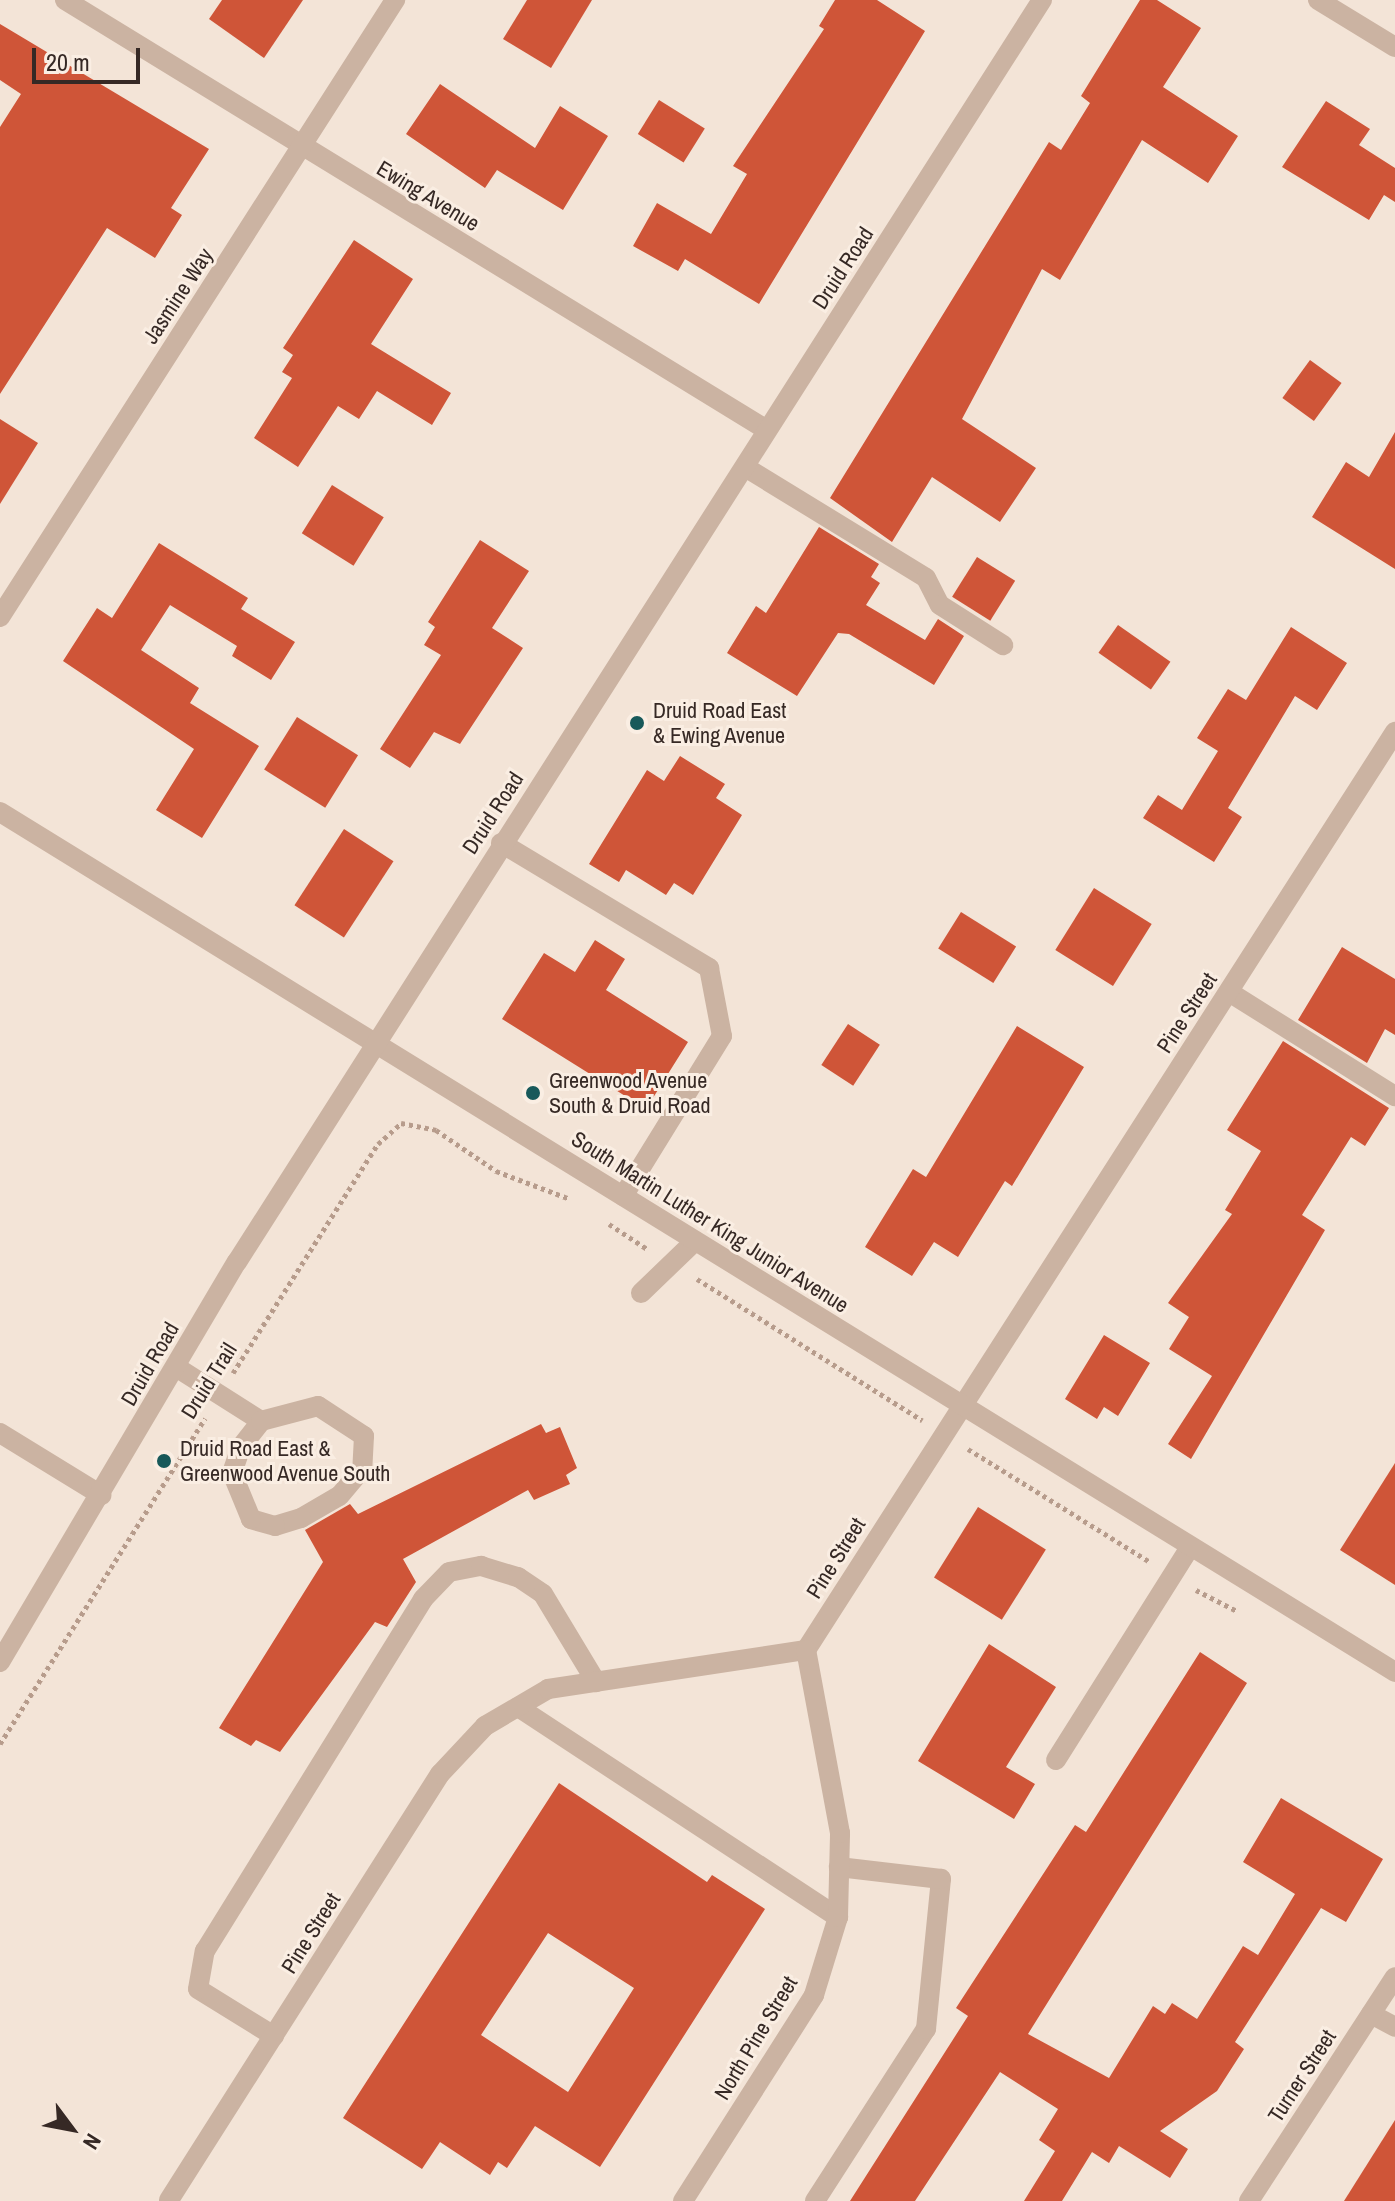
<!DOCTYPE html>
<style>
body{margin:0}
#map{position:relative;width:1395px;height:2201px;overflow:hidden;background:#f3e4d7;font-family:"Archivo Narrow",sans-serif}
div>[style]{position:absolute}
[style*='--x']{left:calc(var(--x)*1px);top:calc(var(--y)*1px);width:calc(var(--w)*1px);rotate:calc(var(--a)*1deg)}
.building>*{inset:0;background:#cf5538;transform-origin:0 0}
.path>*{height:5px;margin-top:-2.5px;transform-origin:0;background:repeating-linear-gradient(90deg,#b79c8c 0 4px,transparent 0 8px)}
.service>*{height:20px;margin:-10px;padding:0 10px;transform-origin:10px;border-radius:10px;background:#cbb3a2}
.minor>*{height:20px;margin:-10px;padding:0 10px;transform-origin:10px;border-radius:10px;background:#cbb3a2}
.tertiary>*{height:20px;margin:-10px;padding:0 10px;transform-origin:10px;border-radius:10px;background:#cbb3a2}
.dots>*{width:22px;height:22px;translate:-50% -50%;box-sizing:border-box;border:4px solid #faeee3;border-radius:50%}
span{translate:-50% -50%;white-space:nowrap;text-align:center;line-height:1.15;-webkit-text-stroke:6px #faeee3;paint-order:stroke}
.street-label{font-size:22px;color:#362925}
.poi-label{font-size:22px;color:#362925}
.left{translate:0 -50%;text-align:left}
.north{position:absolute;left:32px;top:2089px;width:80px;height:80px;-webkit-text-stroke:6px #faeee3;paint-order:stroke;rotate:122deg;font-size:22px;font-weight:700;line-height:32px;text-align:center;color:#362925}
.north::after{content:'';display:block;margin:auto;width:28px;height:36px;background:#362925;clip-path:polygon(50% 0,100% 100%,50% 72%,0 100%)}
.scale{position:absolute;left:32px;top:48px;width:108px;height:36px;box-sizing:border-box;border:4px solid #362925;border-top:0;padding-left:10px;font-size:24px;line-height:28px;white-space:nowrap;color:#362925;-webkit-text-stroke:6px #faeee3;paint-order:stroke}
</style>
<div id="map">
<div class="building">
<i style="clip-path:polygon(222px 0,303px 0,264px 58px,209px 19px)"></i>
<i style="clip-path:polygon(527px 0,592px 0,551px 68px,503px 39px)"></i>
<i style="clip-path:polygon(835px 0,877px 0,925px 31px,759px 304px,685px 259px,678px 271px,633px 246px,657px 203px,711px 234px,747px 174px,733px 166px,824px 29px,819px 26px)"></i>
<i style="clip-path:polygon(1140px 0,1157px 0,1201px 28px,1163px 87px,1238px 136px,1208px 183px,1142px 140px,1060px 280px,1042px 269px,962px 419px,1036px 468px,1000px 522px,932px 477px,892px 542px,830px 498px,1049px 142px,1061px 150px,1090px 103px,1081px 96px)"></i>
<i style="clip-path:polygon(0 24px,209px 149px,171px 208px,182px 215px,155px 258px,107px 228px,0 394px,0 127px,21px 94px,0 80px)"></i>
<i style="clip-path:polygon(440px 84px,535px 148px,560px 106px,608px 136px,563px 210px,497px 170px,485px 188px,406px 134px)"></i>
<i style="left:659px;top:100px;width:54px;height:40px;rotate:32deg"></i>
<i style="clip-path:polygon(1326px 101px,1370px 129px,1359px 145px,1395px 168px,1395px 202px,1384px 195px,1369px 220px,1282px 167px)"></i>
<i style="clip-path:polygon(354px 240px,413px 279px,371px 344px,451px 393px,432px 425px,377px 391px,359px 419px,338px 406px,298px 467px,254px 438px,292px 378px,282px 372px,293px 355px,283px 348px)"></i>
<i style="left:1310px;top:360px;width:39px;height:47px;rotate:36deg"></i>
<i style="clip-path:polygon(0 419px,38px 443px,0 504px)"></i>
<i style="clip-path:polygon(1395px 432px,1395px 569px,1312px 517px,1346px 462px,1369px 477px)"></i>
<i style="left:332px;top:485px;width:61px;height:57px;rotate:32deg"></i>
<i style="clip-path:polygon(819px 527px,879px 564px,871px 577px,880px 583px,866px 605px,925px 640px,938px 619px,964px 636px,934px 685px,849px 634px,838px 633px,797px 696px,727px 653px,756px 606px,766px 613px)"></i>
<i style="clip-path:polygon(480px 540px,529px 571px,492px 628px,523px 648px,460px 744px,434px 732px,410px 768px,380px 749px,441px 655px,424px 645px,435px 627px,428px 622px)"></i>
<i style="clip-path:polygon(159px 543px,248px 598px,241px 609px,295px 642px,271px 680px,232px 656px,237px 646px,170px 605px,141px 650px,199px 688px,190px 703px,259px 746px,202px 838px,156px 810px,194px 749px,63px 661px,97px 608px,112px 618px)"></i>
<i style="left:977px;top:557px;width:45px;height:47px;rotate:32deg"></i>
<i style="left:1118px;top:625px;width:64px;height:34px;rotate:35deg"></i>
<i style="clip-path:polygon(1291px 627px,1347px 663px,1317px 710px,1295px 696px,1228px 808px,1242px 817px,1214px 862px,1143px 818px,1158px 795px,1182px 810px,1218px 751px,1197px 738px,1228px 689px,1246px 700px)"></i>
<i style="left:297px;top:717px;width:72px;height:62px;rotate:32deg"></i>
<i style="clip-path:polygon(680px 756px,725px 784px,716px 798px,742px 815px,693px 895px,674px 883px,666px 895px,626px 870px,619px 882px,589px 864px,647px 770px,664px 781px)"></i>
<i style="left:344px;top:829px;width:59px;height:91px;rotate:33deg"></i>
<i style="left:1094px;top:888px;width:68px;height:73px;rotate:32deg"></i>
<i style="left:961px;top:912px;width:65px;height:43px;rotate:32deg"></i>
<i style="clip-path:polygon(595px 940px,625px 959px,606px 990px,688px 1042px,646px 1109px,502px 1019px,544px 953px,575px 972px)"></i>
<i style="clip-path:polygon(1342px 947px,1395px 979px,1395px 1035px,1385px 1029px,1367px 1063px,1298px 1020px)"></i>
<i style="left:848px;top:1024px;width:38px;height:49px;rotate:33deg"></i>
<i style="clip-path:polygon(1017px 1026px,1084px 1067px,1012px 1186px,1005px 1181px,958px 1257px,934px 1242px,912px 1276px,865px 1247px,913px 1169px,926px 1177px)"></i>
<i style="clip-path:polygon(1283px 1041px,1389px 1108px,1365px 1146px,1351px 1137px,1302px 1215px,1325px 1230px,1191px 1459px,1168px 1444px,1212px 1376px,1169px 1349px,1189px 1317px,1168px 1303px,1232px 1214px,1225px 1210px,1261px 1151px,1227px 1130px)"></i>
<i style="clip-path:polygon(1104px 1335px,1150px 1363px,1118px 1416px,1104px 1407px,1097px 1419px,1065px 1399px)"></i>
<i style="clip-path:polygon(541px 1424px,546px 1433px,560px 1427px,577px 1468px,566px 1475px,570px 1484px,534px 1500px,528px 1490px,403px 1559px,416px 1582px,387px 1627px,375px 1622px,280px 1752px,256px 1740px,251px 1746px,219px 1728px,323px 1562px,305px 1530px,350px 1504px,358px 1514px)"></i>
<i style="clip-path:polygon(1395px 1463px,1395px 1585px,1340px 1550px)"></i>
<i style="left:978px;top:1507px;width:80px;height:83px;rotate:32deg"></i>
<i style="clip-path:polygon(989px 1644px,1056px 1687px,1006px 1767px,1035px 1784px,1014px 1819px,918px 1761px)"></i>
<i style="clip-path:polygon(1200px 1652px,1247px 1683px,1028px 2034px,1109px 2078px,1153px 2006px,1165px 2014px,1172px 2003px,1197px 2019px,1243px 1946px,1258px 1955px,1295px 1894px,1243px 1862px,1281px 1798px,1383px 1859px,1346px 1922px,1321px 1908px,1235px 2042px,1244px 2049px,1217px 2091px,1160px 2131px,1188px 2149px,1170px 2178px,1119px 2146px,1109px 2163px,1092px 2152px,1062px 2201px,1024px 2201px,1055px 2151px,1039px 2140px,1058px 2109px,1000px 2072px,915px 2201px,850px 2201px,968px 2016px,956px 2008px,1075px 1825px,1086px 1832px)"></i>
<i style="clip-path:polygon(evenodd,559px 1783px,707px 1882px,712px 1875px,765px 1909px,600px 2167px,535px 2126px,507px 2168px,498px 2162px,490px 2175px,440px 2142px,422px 2169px,343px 2118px,559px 1783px,548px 1933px,634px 1988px,568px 2092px,481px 2035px,548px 1933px)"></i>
<i style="clip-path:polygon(1395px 2120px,1395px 2201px,1344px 2201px)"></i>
</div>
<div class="path">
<i style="--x:609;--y:1224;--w:45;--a:33.3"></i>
<i style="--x:697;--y:1279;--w:266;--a:32.1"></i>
<i style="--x:233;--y:1373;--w:271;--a:-57.7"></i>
<i style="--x:378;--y:1144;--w:31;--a:-42"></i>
<i style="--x:401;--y:1123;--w:36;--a:11"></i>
<i style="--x:436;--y:1130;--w:73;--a:34.3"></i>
<i style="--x:496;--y:1171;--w:79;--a:20.7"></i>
<i style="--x:968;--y:1449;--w:214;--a:31.8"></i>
<i style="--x:1196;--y:1590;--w:46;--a:27.1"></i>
<i style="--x:0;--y:1744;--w:385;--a:-57.8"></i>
</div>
<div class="service">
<i style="--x:745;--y:467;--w:212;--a:31.5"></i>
<i style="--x:926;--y:578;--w:30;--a:63"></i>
<i style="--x:940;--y:605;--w:75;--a:32.4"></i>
<i style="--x:501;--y:843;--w:243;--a:31"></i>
<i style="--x:709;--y:968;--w:69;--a:79.2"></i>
<i style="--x:722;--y:1036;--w:188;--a:121.7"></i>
<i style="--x:1229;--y:992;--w:196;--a:32.1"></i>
<i style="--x:641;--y:1293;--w:75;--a:-43.9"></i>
<i style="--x:176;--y:1367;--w:101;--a:32.4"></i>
<i style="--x:318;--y:1406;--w:55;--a:33.1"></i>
<i style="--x:364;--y:1436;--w:33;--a:93"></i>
<i style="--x:362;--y:1469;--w:35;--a:130"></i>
<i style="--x:339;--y:1496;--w:44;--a:149.9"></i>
<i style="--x:301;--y:1518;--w:27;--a:163"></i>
<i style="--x:275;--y:1526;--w:25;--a:-164"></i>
<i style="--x:251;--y:1519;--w:50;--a:-112.4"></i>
<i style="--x:232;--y:1473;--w:28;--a:-71"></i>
<i style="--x:241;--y:1447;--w:33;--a:-52"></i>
<i style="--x:261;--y:1421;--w:59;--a:-14.7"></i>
<i style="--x:0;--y:1433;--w:119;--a:31.5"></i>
<i style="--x:1056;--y:1760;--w:252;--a:-57.8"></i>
<i style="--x:1371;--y:2014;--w:27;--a:28"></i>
<i style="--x:274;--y:2036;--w:89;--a:-148.3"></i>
<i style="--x:198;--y:1989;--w:39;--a:-80"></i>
<i style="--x:205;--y:1951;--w:414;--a:-58.2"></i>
<i style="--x:423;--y:1599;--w:37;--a:-46"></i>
<i style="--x:449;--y:1572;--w:33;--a:-11"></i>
<i style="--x:481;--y:1566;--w:39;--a:17"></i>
<i style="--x:518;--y:1577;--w:30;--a:34"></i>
<i style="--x:543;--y:1594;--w:103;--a:58.9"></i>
<i style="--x:815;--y:2201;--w:205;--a:-57.2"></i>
<i style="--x:926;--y:2029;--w:151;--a:-84.3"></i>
<i style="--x:941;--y:1879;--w:103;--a:-173.3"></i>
</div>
<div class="minor">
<i style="--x:65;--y:0;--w:823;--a:31.49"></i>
<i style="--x:1318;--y:0;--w:90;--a:31.4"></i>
<i style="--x:0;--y:617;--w:733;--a:-57.37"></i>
<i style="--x:518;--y:1707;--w:383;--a:33.3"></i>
<i style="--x:169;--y:2200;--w:505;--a:-57.54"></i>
<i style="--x:440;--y:1774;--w:66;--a:-46.8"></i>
<i style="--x:485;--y:1726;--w:73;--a:-30.4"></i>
<i style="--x:548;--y:1689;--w:261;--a:-8.6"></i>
<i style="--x:806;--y:1650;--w:1091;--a:-57.32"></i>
<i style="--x:683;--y:2201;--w:244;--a:-57.5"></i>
<i style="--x:814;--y:1995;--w:82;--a:-72.9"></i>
<i style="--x:838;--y:1917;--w:84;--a:-88.6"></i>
<i style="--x:840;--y:1833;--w:186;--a:-100.5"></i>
<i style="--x:1249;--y:2201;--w:267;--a:-56.9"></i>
</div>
<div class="tertiary">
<i style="--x:0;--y:812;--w:1639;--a:31.65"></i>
<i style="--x:0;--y:1662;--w:465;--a:-59.4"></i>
<i style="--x:237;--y:1262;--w:1497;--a:-57.47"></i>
</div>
<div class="dots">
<i style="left:637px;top:723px;background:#18595a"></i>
<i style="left:533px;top:1093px;background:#18595a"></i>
<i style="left:164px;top:1461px;background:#18595a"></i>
</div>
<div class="street-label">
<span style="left:428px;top:196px;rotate:31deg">Ewing Avenue</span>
<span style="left:843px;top:268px;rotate:-57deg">Druid Road</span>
<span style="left:178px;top:296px;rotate:-57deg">Jasmine Way</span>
<span style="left:493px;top:813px;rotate:-57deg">Druid Road</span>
<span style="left:1187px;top:1013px;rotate:-57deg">Pine Street</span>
<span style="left:710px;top:1222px;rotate:32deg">South Martin Luther King Junior Avenue</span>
<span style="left:150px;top:1364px;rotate:-60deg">Druid Road</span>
<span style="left:209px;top:1381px;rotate:-58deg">Druid Trail</span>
<span style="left:836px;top:1558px;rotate:-58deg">Pine Street</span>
<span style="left:311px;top:1933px;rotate:-58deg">Pine Street</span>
<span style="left:756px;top:2038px;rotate:-59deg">North Pine Street</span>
<span style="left:1302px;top:2076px;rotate:-57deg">Turner Street</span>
</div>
<div class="poi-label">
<span class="left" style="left:653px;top:723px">Druid Road East<br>&amp; Ewing Avenue</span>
<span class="left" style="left:549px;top:1093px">Greenwood Avenue<br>South &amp; Druid Road</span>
<span class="left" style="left:180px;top:1461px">Druid Road East &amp;<br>Greenwood Avenue South</span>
</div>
<div class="north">N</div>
<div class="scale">20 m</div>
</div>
